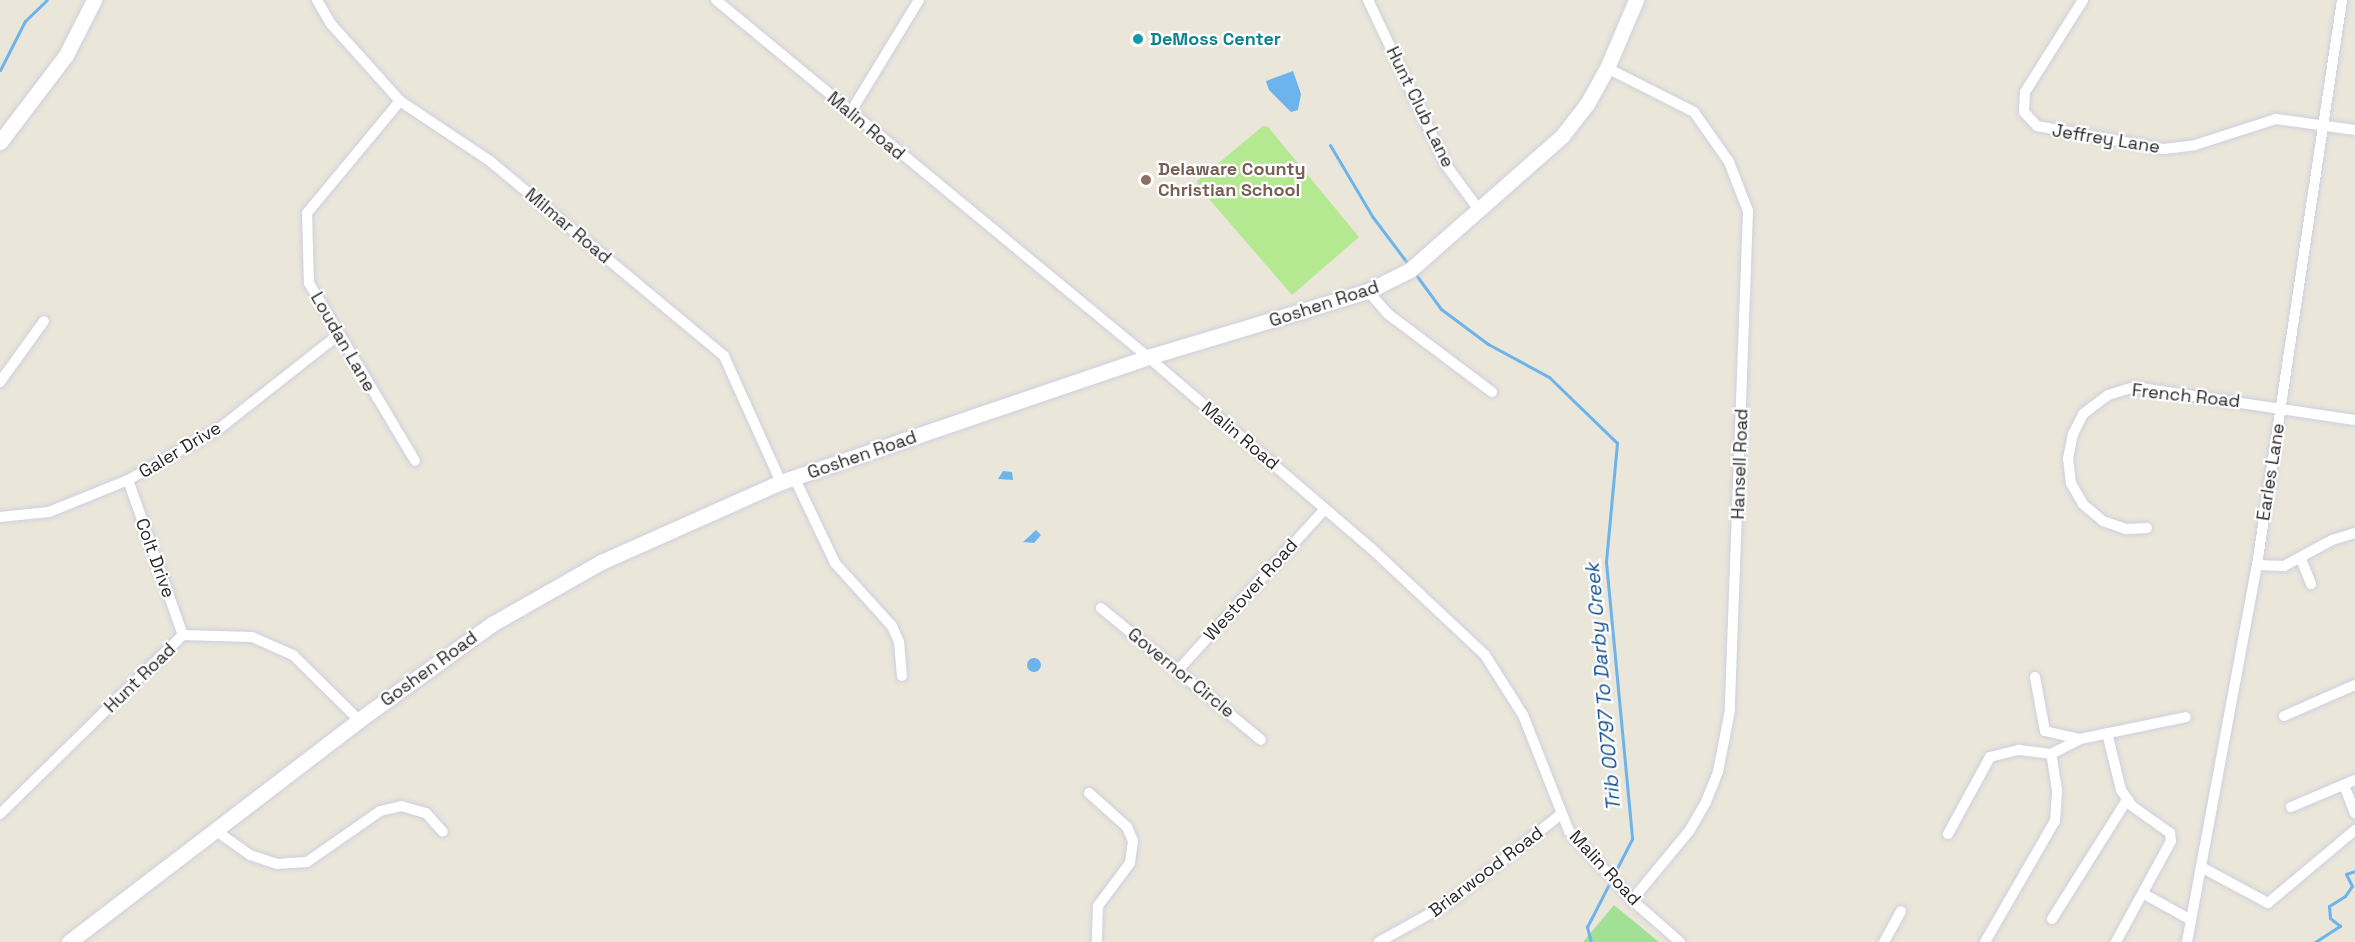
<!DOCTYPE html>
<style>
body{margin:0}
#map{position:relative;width:2355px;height:942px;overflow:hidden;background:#eae6d9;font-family:"Space Grotesk",sans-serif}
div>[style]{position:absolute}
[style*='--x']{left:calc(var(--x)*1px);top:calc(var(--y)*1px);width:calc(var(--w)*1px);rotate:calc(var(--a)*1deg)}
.green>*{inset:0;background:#a2e096}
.pitch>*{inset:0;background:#b4e891}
.water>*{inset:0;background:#6cb4eb}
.round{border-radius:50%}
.stream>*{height:3px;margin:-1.5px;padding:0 1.5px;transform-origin:1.5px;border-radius:1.5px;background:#6cb4eb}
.roads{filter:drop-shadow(0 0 2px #cecfe0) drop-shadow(0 0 2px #cecfe0)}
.street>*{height:10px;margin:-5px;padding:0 5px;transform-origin:5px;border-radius:5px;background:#fff}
.secondary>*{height:15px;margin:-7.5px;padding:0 7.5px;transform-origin:7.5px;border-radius:7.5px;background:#fff}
.dots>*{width:16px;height:16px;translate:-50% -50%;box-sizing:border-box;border:3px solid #fff;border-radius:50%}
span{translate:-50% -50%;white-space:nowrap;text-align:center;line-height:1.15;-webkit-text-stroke:4.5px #fff;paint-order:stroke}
.culture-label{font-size:18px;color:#0d838f;font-weight:700}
.left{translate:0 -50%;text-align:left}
.street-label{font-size:18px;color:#272727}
.education-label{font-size:18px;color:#785e54;font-weight:700}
.water-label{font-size:20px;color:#104f93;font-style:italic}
</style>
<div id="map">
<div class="green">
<i style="clip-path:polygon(1614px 905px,1659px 942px,1583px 942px)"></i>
</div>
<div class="pitch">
<i style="clip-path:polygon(1263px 126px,1268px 127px,1359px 237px,1292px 295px,1197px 185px,1197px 181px)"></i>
</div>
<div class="water">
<i style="clip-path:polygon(1293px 71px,1301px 94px,1298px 110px,1291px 112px,1269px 90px,1266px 81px)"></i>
<i style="clip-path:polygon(1003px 471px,1012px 472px,1013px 480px,998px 479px)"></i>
<i style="clip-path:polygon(1036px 530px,1041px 535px,1034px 543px,1023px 542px)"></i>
<i class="round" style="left:1027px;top:658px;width:14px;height:14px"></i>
</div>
<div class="stream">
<i style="--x:0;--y:70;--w:55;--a:-63"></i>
<i style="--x:25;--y:21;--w:30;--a:-44"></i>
<i style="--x:1330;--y:145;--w:82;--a:59.4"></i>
<i style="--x:1372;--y:216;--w:60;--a:53.1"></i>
<i style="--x:1414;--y:272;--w:46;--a:53.9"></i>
<i style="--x:1441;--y:309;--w:59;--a:36.7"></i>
<i style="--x:1488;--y:344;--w:69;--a:28.4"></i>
<i style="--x:1549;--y:377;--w:95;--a:44.1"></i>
<i style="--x:1617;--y:443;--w:120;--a:95.3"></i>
<i style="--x:1606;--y:562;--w:278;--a:84.6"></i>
<i style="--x:1632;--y:839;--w:42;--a:117.2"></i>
<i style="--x:1591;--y:942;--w:16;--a:-105"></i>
<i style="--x:1587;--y:927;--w:51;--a:-62.9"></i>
<i style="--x:2315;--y:942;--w:30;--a:-33"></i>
<i style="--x:2340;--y:926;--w:13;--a:-141"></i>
<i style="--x:2330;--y:918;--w:12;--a:-95"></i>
<i style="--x:2329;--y:906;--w:19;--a:-32"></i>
<i style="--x:2345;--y:896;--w:12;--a:-55"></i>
<i style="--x:2352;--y:886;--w:13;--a:-117"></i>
<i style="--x:2346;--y:874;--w:9;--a:-18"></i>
</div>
<div class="roads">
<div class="street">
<i style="--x:317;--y:0;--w:28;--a:60"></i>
<i style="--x:331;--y:24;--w:103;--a:48.1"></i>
<i style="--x:400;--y:101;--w:108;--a:33.7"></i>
<i style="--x:490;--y:161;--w:305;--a:39.8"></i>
<i style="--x:724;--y:356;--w:138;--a:65.7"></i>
<i style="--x:716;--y:0;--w:560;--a:39.57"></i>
<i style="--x:1148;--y:357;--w:294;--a:40.6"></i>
<i style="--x:1371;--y:548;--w:156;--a:43.2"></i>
<i style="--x:1485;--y:655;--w:71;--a:57.7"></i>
<i style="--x:1523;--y:715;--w:125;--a:68.4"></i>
<i style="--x:1569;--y:831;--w:93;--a:47.6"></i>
<i style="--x:1632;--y:900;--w:64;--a:41.2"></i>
<i style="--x:1368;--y:0;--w:183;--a:64.7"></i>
<i style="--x:1446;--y:165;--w:56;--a:53.7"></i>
<i style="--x:2083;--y:0;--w:109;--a:122.2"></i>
<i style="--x:2025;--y:92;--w:20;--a:93"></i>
<i style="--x:2024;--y:112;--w:19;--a:47"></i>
<i style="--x:2037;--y:126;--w:129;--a:10.3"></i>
<i style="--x:2164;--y:149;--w:31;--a:-7"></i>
<i style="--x:2195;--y:145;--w:85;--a:-17.8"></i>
<i style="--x:2276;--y:119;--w:80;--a:7.9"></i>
<i style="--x:1607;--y:68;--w:97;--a:26.8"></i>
<i style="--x:1694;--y:112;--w:61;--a:55"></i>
<i style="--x:1729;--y:162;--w:53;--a:68.8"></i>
<i style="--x:1748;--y:211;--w:499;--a:92.1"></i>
<i style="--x:1730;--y:710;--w:63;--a:101"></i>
<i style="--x:1718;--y:772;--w:32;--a:112"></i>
<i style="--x:1706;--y:802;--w:32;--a:120"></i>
<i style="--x:1690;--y:830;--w:91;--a:129.6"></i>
<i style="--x:400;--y:101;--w:146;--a:129.7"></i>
<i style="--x:307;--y:213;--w:70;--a:88.4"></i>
<i style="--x:309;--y:283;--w:207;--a:59.2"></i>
<i style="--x:850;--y:113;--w:132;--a:-58.6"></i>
<i style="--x:1368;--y:291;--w:30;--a:49"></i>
<i style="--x:1388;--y:314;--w:130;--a:36.9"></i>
<i style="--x:0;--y:382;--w:75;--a:-54.2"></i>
<i style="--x:794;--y:477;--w:95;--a:64.5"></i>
<i style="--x:835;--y:563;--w:85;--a:47.9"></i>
<i style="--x:892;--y:626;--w:17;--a:66"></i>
<i style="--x:899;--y:642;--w:34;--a:85"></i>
<i style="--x:128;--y:480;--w:164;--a:70.5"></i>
<i style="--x:0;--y:517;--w:49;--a:-5.8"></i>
<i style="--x:49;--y:512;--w:85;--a:-22.1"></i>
<i style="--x:128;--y:480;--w:106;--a:-29.5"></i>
<i style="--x:220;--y:428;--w:149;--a:-38.2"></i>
<i style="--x:2147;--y:528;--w:21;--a:177"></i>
<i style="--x:2126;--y:529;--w:24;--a:-161"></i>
<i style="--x:2103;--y:521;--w:26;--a:-140"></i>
<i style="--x:2083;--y:504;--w:24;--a:-120"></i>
<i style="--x:2071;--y:483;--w:24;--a:-97"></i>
<i style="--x:2068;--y:459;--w:25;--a:-79"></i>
<i style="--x:2073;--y:434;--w:22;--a:-63"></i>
<i style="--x:2083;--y:414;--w:31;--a:-37"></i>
<i style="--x:2108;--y:395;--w:27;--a:-17"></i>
<i style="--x:2134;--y:387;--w:223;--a:8.5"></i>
<i style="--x:2301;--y:559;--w:27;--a:68"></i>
<i style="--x:2257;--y:565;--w:27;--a:2"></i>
<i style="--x:2284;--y:566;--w:55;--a:-28.4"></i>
<i style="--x:2332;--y:540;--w:24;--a:-17"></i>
<i style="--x:1101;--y:608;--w:207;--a:39.5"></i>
<i style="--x:1179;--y:669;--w:215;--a:-47.6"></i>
<i style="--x:2035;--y:677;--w:55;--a:79.5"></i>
<i style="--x:2045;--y:731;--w:36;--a:13"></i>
<i style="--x:2284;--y:716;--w:77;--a:-23.6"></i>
<i style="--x:2107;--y:733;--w:59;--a:76.2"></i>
<i style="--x:2121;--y:790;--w:19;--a:55"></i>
<i style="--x:2132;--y:806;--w:47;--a:35.4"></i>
<i style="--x:2170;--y:833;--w:8;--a:83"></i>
<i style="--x:2171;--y:841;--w:115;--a:118.6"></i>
<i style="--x:2344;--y:785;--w:30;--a:69"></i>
<i style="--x:1089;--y:793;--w:51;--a:41.8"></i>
<i style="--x:1127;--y:827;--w:15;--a:67"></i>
<i style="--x:1133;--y:841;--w:22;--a:98"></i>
<i style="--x:1130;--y:863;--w:54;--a:126.7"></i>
<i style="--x:1098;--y:906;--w:36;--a:92"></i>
<i style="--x:2291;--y:807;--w:69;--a:-22.9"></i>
<i style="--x:0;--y:814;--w:256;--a:-44.4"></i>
<i style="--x:183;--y:635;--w:69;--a:1.7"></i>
<i style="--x:252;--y:637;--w:45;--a:23.7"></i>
<i style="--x:293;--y:655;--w:93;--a:44.6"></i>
<i style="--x:215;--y:830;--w:43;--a:35.5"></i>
<i style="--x:250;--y:855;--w:28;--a:18"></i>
<i style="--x:277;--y:864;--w:30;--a:-4"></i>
<i style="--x:307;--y:862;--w:89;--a:-34.9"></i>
<i style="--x:380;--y:811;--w:22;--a:-13"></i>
<i style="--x:401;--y:806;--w:26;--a:16"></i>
<i style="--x:426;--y:813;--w:25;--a:48"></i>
<i style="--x:1948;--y:834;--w:88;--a:-61.4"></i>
<i style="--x:1990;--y:757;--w:30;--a:-14"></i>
<i style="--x:2019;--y:750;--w:32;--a:7"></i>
<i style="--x:2051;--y:754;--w:33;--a:-27"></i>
<i style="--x:2080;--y:739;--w:108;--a:-11.7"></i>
<i style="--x:2203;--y:868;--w:74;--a:28.3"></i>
<i style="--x:2268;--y:903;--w:114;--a:-40"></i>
<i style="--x:2144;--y:894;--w:54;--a:29"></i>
<i style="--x:2052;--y:919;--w:141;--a:-57.8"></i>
<i style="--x:1379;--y:942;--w:80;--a:-29.1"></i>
<i style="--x:1449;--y:903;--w:142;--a:-38.4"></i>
<i style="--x:1884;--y:942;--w:35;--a:-61"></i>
<i style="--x:1985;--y:942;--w:140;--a:-60"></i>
<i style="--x:2055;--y:821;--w:31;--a:-86"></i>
<i style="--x:2057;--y:790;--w:36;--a:-99"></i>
<i style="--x:2187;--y:942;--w:383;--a:-79.5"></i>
<i style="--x:2257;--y:565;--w:571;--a:-81.44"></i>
</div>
<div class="secondary">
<i style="--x:0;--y:142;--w:109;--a:-52.8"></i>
<i style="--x:66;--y:55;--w:62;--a:-63"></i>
<i style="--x:69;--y:942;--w:365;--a:-37.4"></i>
<i style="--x:359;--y:720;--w:164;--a:-35.8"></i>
<i style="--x:492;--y:624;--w:125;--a:-29.6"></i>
<i style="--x:601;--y:562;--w:197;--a:-24"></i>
<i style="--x:781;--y:482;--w:388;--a:-18.8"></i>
<i style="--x:1148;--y:357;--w:230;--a:-16.7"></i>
<i style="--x:1368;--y:291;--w:47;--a:-26.6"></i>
<i style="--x:1410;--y:270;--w:203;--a:-41.4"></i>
<i style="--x:1562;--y:136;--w:41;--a:-52"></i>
<i style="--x:1587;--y:104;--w:41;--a:-60.9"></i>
<i style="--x:1607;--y:68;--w:74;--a:-66.9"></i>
</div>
</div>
<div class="dots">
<i style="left:1138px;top:39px;background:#0f9aa8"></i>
<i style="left:1146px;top:180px;background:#8d6e63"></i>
</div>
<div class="culture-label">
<span class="left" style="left:1150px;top:39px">DeMoss Center</span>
</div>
<div class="street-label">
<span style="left:1420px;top:107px;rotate:64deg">Hunt Club Lane</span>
<span style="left:866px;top:126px;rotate:40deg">Malin Road</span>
<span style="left:2106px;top:139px;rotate:9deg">Jeffrey Lane</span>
<span style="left:568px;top:226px;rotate:40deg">Milmar Road</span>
<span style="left:1324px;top:304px;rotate:-18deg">Goshen Road</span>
<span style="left:343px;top:342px;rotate:60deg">Loudan Lane</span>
<span style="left:2186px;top:396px;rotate:6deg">French Road</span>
<span style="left:1240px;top:436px;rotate:40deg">Malin Road</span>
<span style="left:180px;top:450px;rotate:-31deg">Galer Drive</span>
<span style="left:862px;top:455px;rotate:-19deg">Goshen Road</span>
<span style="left:1740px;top:464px;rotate:-88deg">Hansell Road</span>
<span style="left:2271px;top:472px;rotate:-81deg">Earles Lane</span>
<span style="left:155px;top:558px;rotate:70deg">Colt Drive</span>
<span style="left:1251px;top:590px;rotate:-48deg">Westover Road</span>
<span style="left:429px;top:669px;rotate:-36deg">Goshen Road</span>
<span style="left:1181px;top:673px;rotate:39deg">Governor Circle</span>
<span style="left:140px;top:678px;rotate:-44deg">Hunt Road</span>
<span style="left:1605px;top:868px;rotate:47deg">Malin Road</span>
<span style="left:1486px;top:872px;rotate:-37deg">Briarwood Road</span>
</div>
<div class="education-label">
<span class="left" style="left:1158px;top:180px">Delaware County<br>Christian School</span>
</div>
<div class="water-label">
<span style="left:1603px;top:687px;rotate:-95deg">Trib 00797 To Darby Creek</span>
</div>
</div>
